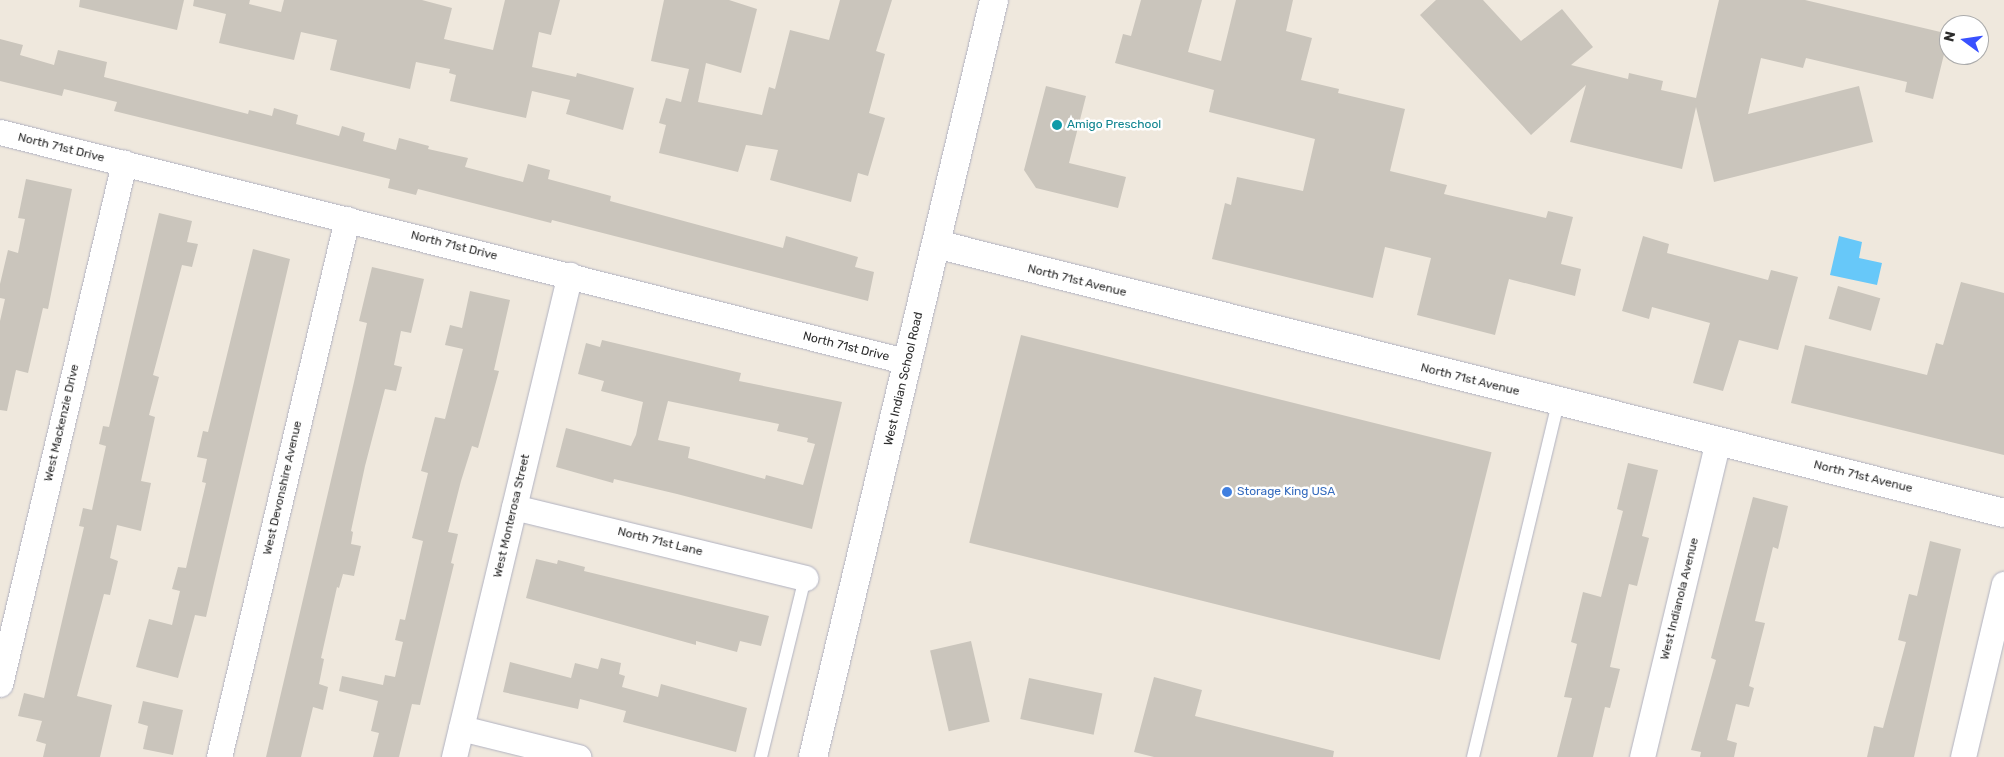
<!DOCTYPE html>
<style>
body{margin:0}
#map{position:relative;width:2004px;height:757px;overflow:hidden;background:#efe8dd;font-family:Rubik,sans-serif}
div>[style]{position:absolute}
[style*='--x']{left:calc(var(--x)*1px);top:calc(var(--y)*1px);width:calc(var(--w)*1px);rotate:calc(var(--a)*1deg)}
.water>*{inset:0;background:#67c8f9}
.building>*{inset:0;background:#cac5bc;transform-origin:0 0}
.roads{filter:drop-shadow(0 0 1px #b1b2c1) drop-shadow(0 0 1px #b1b2c1)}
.service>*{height:12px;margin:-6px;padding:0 6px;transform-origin:6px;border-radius:6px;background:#fff}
.minor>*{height:25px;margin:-12.5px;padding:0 12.5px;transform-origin:12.5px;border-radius:12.5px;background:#fff}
.tertiary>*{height:28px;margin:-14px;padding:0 14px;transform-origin:14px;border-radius:14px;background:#fff}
.secondary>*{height:28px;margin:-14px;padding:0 14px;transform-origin:14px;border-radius:14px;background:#fff}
.dots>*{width:14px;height:14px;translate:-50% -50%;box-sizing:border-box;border:2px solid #fff;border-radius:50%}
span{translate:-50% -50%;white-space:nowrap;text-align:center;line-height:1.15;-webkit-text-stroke:5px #fff;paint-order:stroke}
.culture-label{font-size:12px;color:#0d838f}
.left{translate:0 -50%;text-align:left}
.street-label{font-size:12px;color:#2c2c2c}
.shop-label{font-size:12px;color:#366cbe}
.north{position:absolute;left:1939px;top:15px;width:50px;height:50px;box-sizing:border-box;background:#fff;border:1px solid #ababab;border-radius:50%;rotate:284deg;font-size:14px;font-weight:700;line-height:20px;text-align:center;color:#2c2c2c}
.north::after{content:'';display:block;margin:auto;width:18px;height:22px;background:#3951ff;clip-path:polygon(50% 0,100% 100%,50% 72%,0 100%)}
</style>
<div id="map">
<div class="water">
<i style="clip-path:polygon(1839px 236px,1862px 242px,1859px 258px,1882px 263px,1877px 285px,1830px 275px)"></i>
</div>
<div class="building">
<i style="clip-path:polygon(80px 0,184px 0,177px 30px,79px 7px)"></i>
<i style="clip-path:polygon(194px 0,250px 0,249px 4px,281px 12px,284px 0,422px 0,452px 8px,444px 39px,493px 50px,505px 0,560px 0,551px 35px,539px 32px,532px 67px,576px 77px,577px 73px,634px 88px,623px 130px,566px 114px,570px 100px,532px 91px,526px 118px,450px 101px,456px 75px,449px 73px,450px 69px,416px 62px,410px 89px,330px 70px,337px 40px,301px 32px,294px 60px,219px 43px,226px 14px,193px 6px)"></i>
<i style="clip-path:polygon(664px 0,729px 0,757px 9px,741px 73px,706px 63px,698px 102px,762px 115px,769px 87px,775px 89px,790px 30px,829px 40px,840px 0,892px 0,876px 51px,885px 54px,869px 113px,885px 118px,868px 176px,858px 173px,851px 202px,770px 180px,778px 150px,746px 145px,738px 172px,659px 153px,666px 125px,659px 123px,666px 98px,681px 102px,689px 69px,651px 61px)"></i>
<i style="clip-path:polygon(1141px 0,1202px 0,1188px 52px,1221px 61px,1236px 0,1293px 0,1286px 31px,1312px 38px,1301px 80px,1339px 89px,1338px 93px,1405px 109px,1390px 171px,1447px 185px,1444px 194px,1546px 218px,1548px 211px,1573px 217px,1561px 264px,1581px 269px,1575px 296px,1509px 279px,1495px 335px,1417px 315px,1431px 258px,1385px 247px,1373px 298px,1212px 259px,1225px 203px,1231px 205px,1237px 177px,1303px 191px,1315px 139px,1209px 112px,1214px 90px,1115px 63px,1123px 34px,1131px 36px)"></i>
<i style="clip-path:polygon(1436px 0,1483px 0,1521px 41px,1562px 9px,1593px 47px,1571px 65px,1628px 79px,1629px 73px,1663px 81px,1661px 90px,1696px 98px,1719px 0,1805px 0,1949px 34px,1933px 99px,1905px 92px,1907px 82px,1806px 58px,1803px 68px,1761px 58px,1748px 114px,1859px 86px,1873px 142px,1714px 182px,1696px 107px,1682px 169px,1570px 142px,1586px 85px,1531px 135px,1420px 15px)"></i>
<i style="clip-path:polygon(0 39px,23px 45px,20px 55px,54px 65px,58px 50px,107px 62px,104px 77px,248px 114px,249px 110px,272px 116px,274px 108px,298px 115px,296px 124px,339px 136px,342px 126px,365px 133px,363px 141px,396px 150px,399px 138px,429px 146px,428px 149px,468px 158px,465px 167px,523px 182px,528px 164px,550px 170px,548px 179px,611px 196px,610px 201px,783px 248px,786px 236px,858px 257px,855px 267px,874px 272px,868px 301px,552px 220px,551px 223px,418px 189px,416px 195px,388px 188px,390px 179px,114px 111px,117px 102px,64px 89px,62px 96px,0 81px)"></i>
<i style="clip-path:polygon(1046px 86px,1086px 96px,1069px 163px,1126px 177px,1118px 208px,1036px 188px,1024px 170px)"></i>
<i style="clip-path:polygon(26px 179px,72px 189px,48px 309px,43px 308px,28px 373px,16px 370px,7px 411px,0 410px,0 321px,5px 299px,0 298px,0 284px,8px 250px,18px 253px,25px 219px,18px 218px)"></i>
<i style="clip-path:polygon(159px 213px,192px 221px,187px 242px,198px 244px,192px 267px,182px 265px,153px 375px,159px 377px,149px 415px,155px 417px,141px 481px,151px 483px,141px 531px,117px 525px,110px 558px,118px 561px,110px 595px,104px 594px,77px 696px,112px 705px,100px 757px,43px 757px,46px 744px,36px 741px,42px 721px,18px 716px,24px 693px,44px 698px,84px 527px,79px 526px,83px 508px,92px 510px,106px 446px,99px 444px,103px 426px,109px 427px)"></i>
<i style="clip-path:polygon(1643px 236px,1669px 244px,1667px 253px,1768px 280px,1771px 270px,1798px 277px,1778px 350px,1739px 340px,1723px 391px,1693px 383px,1710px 323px,1652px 307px,1649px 319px,1622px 311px)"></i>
<i style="clip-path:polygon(253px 249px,290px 259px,206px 617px,195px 615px,178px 678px,136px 667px,149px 619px,172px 625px,180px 591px,172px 589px,178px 567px,186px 568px,206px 483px,202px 482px,207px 459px,197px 457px,203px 431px,208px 432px)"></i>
<i style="clip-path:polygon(372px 267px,424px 279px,411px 333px,401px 331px,394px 365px,402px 367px,396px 391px,385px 389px,365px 466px,351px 531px,353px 532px,351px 544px,361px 546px,354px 576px,343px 574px,339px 588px,337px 587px,321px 658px,324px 659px,319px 684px,328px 687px,323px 710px,313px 707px,301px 757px,266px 757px,354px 382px,367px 323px,359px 321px)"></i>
<i style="clip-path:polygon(1961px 282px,2004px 293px,2004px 455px,1791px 403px,1805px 345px,1927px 375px,1936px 343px,1943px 345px)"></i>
<i style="left:1838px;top:286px;width:44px;height:34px;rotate:16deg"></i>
<i style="clip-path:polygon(470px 291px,510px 300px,494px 370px,499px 371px,478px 448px,472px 446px,461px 481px,448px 532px,458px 534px,451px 563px,454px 564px,420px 705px,412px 704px,399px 757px,373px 757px,379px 733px,371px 731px,378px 701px,339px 691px,342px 676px,383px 685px,385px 675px,395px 677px,403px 642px,395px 640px,400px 619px,405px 620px,423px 541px,412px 538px,428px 473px,421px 471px,435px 417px,445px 419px,463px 349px,445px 345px,450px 325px,462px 328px)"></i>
<i style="left:1021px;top:335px;width:485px;height:214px;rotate:14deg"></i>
<i style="clip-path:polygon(evenodd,602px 340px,741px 373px,739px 381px,842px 402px,812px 529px,677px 494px,614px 479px,613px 483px,556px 467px,566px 428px,631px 446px,636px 435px,643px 402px,601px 391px,604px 381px,578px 374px,586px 343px,600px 347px,602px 340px,668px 401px,779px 424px,777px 431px,808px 438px,807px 442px,815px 444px,803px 485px,766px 475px,765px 479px,688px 458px,690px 447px,658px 440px,668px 401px)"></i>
<i style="clip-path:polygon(1628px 463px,1658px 470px,1642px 536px,1649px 538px,1637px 586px,1629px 584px,1610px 667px,1620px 669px,1610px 708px,1605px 707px,1593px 757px,1557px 757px,1572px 698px,1564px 697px,1577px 644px,1571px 642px,1583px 592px,1601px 597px,1623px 511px,1617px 509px)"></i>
<i style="clip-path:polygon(1753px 497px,1788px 506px,1778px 549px,1773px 547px,1755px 621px,1765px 623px,1749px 686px,1754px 688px,1749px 707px,1736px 704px,1727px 740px,1737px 743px,1734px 757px,1700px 757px,1701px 752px,1691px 750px,1716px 660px,1711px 658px)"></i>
<i style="clip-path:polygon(1930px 541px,1961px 549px,1914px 757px,1867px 757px,1874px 726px,1883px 728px,1906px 642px,1898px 640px,1909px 594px,1917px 596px)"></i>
<i style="clip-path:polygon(536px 559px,557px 564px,558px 560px,585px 567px,584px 571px,769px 616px,761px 646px,740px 641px,737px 652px,696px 641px,696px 645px,526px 598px)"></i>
<i style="left:971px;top:641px;width:83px;height:42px;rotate:77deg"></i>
<i style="clip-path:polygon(601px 658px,621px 663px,619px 674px,625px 676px,622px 687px,658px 697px,661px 684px,747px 708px,736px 752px,623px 722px,626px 711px,580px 699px,578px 709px,503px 692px,510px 662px,571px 678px,575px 663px,598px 669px)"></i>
<i style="clip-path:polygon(1154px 677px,1202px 690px,1195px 716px,1334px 751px,1333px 757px,1154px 757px,1134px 752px)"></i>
<i style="left:1029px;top:678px;width:75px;height:42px;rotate:12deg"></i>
<i style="clip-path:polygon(143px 701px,183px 710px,173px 755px,143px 749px,148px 726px,138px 723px)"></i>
</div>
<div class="roads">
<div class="service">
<i style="--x:761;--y:757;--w:184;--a:-76.2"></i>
<i style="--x:1473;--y:757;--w:365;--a:-76.5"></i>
</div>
<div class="minor">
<i style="--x:0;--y:132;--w:937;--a:14.21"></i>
<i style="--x:514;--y:507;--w:300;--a:13.7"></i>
<i style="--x:0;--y:684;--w:536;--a:-76.61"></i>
<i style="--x:461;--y:728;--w:121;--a:13.9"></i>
<i style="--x:219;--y:757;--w:553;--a:-76.62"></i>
<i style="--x:454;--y:757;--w:496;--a:-76.5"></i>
<i style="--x:1642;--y:757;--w:326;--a:-76.5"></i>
<i style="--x:1963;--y:757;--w:178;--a:-76.7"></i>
</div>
<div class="tertiary">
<i style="--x:936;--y:244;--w:1101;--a:14.14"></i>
</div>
<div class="secondary">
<i style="--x:813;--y:757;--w:778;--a:-76.55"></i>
</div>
</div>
<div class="dots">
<i style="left:1057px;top:125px;background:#0f9aa8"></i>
<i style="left:1227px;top:492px;background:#3f7fe0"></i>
</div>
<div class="culture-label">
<span class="left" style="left:1067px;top:125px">Amigo Preschool</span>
</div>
<div class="street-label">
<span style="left:61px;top:148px;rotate:14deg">North 71st Drive</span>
<span style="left:454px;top:246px;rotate:14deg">North 71st Drive</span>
<span style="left:1077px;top:281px;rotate:14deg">North 71st Avenue</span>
<span style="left:846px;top:347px;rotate:14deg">North 71st Drive</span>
<span style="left:904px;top:379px;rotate:-77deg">West Indian School Road</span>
<span style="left:1470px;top:380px;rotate:14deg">North 71st Avenue</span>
<span style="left:62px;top:423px;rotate:-77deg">West Mackenzie Drive</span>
<span style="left:1863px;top:477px;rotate:14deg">North 71st Avenue</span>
<span style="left:283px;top:488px;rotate:-77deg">West Devonshire Avenue</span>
<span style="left:512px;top:516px;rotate:-77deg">West Monterosa Street</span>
<span style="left:660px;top:542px;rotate:14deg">North 71st Lane</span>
<span style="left:1680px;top:599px;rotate:-76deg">West Indianola Avenue</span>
</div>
<div class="shop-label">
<span class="left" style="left:1237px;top:492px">Storage King USA</span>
</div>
<div class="north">N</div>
</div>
